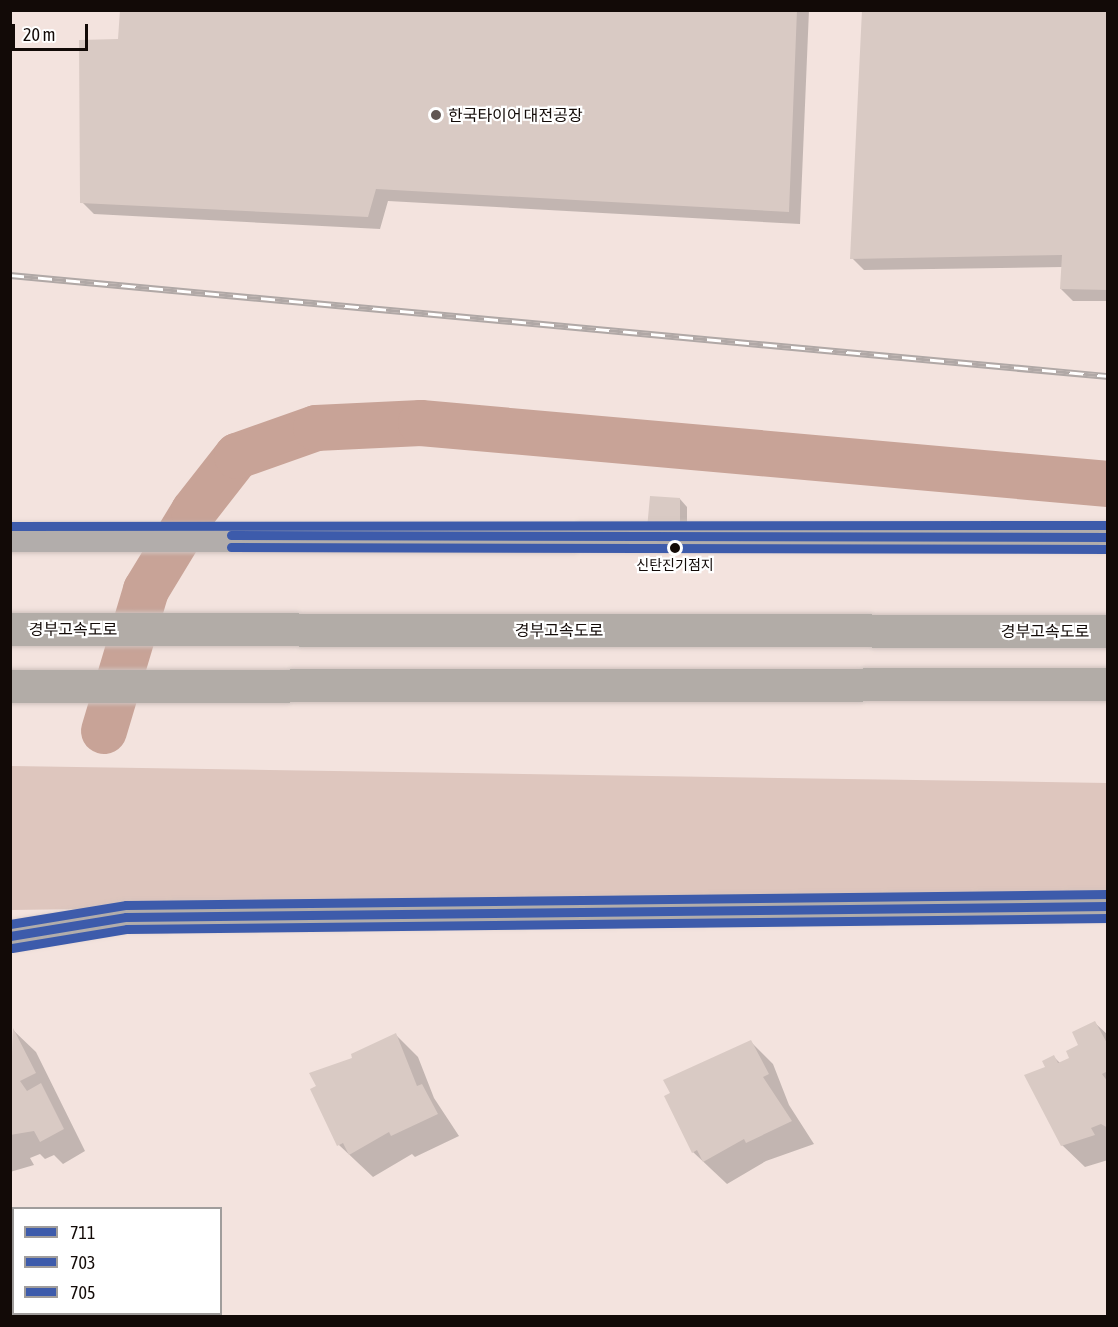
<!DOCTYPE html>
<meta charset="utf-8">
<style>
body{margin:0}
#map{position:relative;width:1118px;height:1327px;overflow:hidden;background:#f3e3de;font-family:"Asap Condensed","Noto Sans KR",sans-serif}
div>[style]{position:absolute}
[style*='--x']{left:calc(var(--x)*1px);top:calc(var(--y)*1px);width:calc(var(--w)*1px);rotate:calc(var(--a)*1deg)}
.green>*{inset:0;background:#dec6be}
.shadow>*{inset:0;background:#0003}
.river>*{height:46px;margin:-23px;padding:0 23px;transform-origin:23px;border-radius:23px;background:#c8a397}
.building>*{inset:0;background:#d9cac4}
.roads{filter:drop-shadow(0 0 2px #cdc1bd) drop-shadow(0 0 2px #cdc1bd)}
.tertiary>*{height:28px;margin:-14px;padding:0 14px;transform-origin:14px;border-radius:14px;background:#b2adab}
.motorway>*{height:33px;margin:-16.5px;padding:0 16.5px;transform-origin:16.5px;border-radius:16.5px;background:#b2aca7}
.rail>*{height:7px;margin-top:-3.5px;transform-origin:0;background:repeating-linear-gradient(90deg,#fff 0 14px,#b0a8a6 0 28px);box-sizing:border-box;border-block:2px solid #b0a8a6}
.bus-1>*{height:9px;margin:-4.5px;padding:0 4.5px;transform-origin:4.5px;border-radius:4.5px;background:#3d5bab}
.bus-2>*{height:9px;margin:-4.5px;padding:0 4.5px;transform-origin:4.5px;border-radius:4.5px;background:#3d5bab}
.bus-3>*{height:9px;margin:-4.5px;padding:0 4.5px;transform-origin:4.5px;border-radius:4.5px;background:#3d5bab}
.dots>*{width:16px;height:16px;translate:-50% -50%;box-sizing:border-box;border:3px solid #fff;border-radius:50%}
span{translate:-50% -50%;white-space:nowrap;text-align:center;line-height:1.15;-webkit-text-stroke:4.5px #fff;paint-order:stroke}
.bus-label{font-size:14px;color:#120a07}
.poi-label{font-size:16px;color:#120a07}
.left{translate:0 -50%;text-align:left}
.street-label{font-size:16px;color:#120a07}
.frame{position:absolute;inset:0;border:12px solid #120a07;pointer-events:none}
.legend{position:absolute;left:12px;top:1207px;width:210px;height:108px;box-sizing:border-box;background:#fff;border:2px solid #a09d9c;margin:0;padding:8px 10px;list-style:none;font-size:18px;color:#120a07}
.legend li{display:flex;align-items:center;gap:12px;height:30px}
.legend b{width:30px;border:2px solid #a09d9c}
.scale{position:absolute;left:12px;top:24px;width:76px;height:27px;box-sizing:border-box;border:3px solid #120a07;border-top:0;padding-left:8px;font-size:18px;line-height:21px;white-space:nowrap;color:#120a07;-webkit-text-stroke:4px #fff;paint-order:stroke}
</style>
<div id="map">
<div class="green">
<i style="clip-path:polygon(11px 766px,1107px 783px,1107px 896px,11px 910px)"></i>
</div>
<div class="shadow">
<i style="clip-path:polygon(122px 10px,809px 10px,800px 224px,388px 201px,380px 229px,94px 214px,82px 202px,120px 41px)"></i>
<i style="clip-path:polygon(1108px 10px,1108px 301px,1073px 301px,1061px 289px,1063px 267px,864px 270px,852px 258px)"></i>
<i style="clip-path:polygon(680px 499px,687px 507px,687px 536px,657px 536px)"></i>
<i style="clip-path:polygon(1095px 1023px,1108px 1035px,1108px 1160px,1085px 1167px,1062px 1145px,1047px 1068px,1054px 1057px,1061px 1064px,1071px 1059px)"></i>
<i style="clip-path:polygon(13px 1030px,36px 1052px,85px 1151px,63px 1164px,54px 1155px,45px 1159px,40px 1154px,30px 1158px,34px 1165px,10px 1172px)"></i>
<i style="clip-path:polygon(396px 1035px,418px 1057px,434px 1098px,459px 1136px,415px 1157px,412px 1154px,373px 1177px,339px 1145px,354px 1059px)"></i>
<i style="clip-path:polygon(751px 1042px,773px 1064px,789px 1105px,814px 1144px,766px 1161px,727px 1184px,693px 1152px)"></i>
</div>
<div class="river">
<i style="--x:104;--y:731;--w:147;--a:-73.4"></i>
<i style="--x:146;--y:590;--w:92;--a:-58.7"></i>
<i style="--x:194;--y:511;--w:70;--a:-52"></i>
<i style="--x:237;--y:456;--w:84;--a:-19.5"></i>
<i style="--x:316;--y:428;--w:105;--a:-2.7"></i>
<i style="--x:421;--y:423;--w:690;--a:5.07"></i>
</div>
<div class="building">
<i style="clip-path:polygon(120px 10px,797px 10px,789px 212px,376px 189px,368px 217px,80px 203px,79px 40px,118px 39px)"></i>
<i style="clip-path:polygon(862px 10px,1108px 10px,1108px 290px,1060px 289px,1062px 255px,850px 259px)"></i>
<i style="clip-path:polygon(650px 496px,680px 498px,680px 529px,647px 529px)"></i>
<i style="clip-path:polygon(1095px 1021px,1108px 1045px,1108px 1071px,1102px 1074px,1108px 1082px,1108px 1128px,1101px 1124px,1091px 1128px,1095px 1135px,1061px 1146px,1024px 1075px,1045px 1067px,1042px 1061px,1054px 1055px,1058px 1063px,1069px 1058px,1066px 1051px,1078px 1045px,1072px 1032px)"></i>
<i style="clip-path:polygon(13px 1028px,36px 1073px,20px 1081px,27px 1091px,41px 1083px,64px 1129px,40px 1142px,34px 1131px,10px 1135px)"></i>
<i style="clip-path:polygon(396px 1033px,417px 1086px,422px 1084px,438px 1114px,391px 1136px,389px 1132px,349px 1155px,343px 1143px,337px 1146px,310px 1089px,316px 1086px,309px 1073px,352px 1058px,351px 1054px)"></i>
<i style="clip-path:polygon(751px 1040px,769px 1074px,763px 1077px,792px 1121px,746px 1143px,744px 1139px,703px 1162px,697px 1150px,692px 1153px,664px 1096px,670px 1093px,663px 1080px)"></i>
</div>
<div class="roads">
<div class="tertiary">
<i style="--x:10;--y:538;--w:1098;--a:-0.05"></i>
<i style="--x:10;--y:936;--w:118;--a:-9.3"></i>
<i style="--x:126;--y:917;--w:982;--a:-0.64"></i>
</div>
<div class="motorway">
<i style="--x:10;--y:629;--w:1098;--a:0.1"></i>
<i style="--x:10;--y:686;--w:1098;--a:-0.1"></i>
</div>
</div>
<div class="rail">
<i style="--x:10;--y:275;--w:1103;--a:5.26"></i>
</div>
<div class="bus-1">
<i style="--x:231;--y:535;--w:877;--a:0.13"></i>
<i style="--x:10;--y:936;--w:118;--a:-9.3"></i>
<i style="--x:126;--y:917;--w:982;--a:-0.64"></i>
</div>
<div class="bus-2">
<i style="--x:231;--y:547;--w:877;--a:0.13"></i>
<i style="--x:12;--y:948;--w:117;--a:-9.4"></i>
<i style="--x:127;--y:929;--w:981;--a:-0.64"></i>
</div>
<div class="bus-3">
<i style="--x:10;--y:526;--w:1098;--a:-0.05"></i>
<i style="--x:10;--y:924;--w:118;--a:-9.3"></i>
<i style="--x:126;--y:905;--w:982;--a:-0.64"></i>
</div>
<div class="dots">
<i style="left:436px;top:115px;background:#615652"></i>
<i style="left:675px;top:548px;background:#120a07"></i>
</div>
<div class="bus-label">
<span style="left:675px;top:565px">신탄진기점지</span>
</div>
<div class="poi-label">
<span class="left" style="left:448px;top:115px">한국타이어 대전공장</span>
</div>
<div class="street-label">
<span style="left:73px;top:629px">경부고속도로</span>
<span style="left:559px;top:630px">경부고속도로</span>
<span style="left:1045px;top:631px">경부고속도로</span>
</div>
<div class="frame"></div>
<ul class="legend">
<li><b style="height:8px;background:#3d5bab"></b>711</li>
<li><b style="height:8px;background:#3d5bab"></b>703</li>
<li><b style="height:8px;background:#3d5bab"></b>705</li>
</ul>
<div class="scale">20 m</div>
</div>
